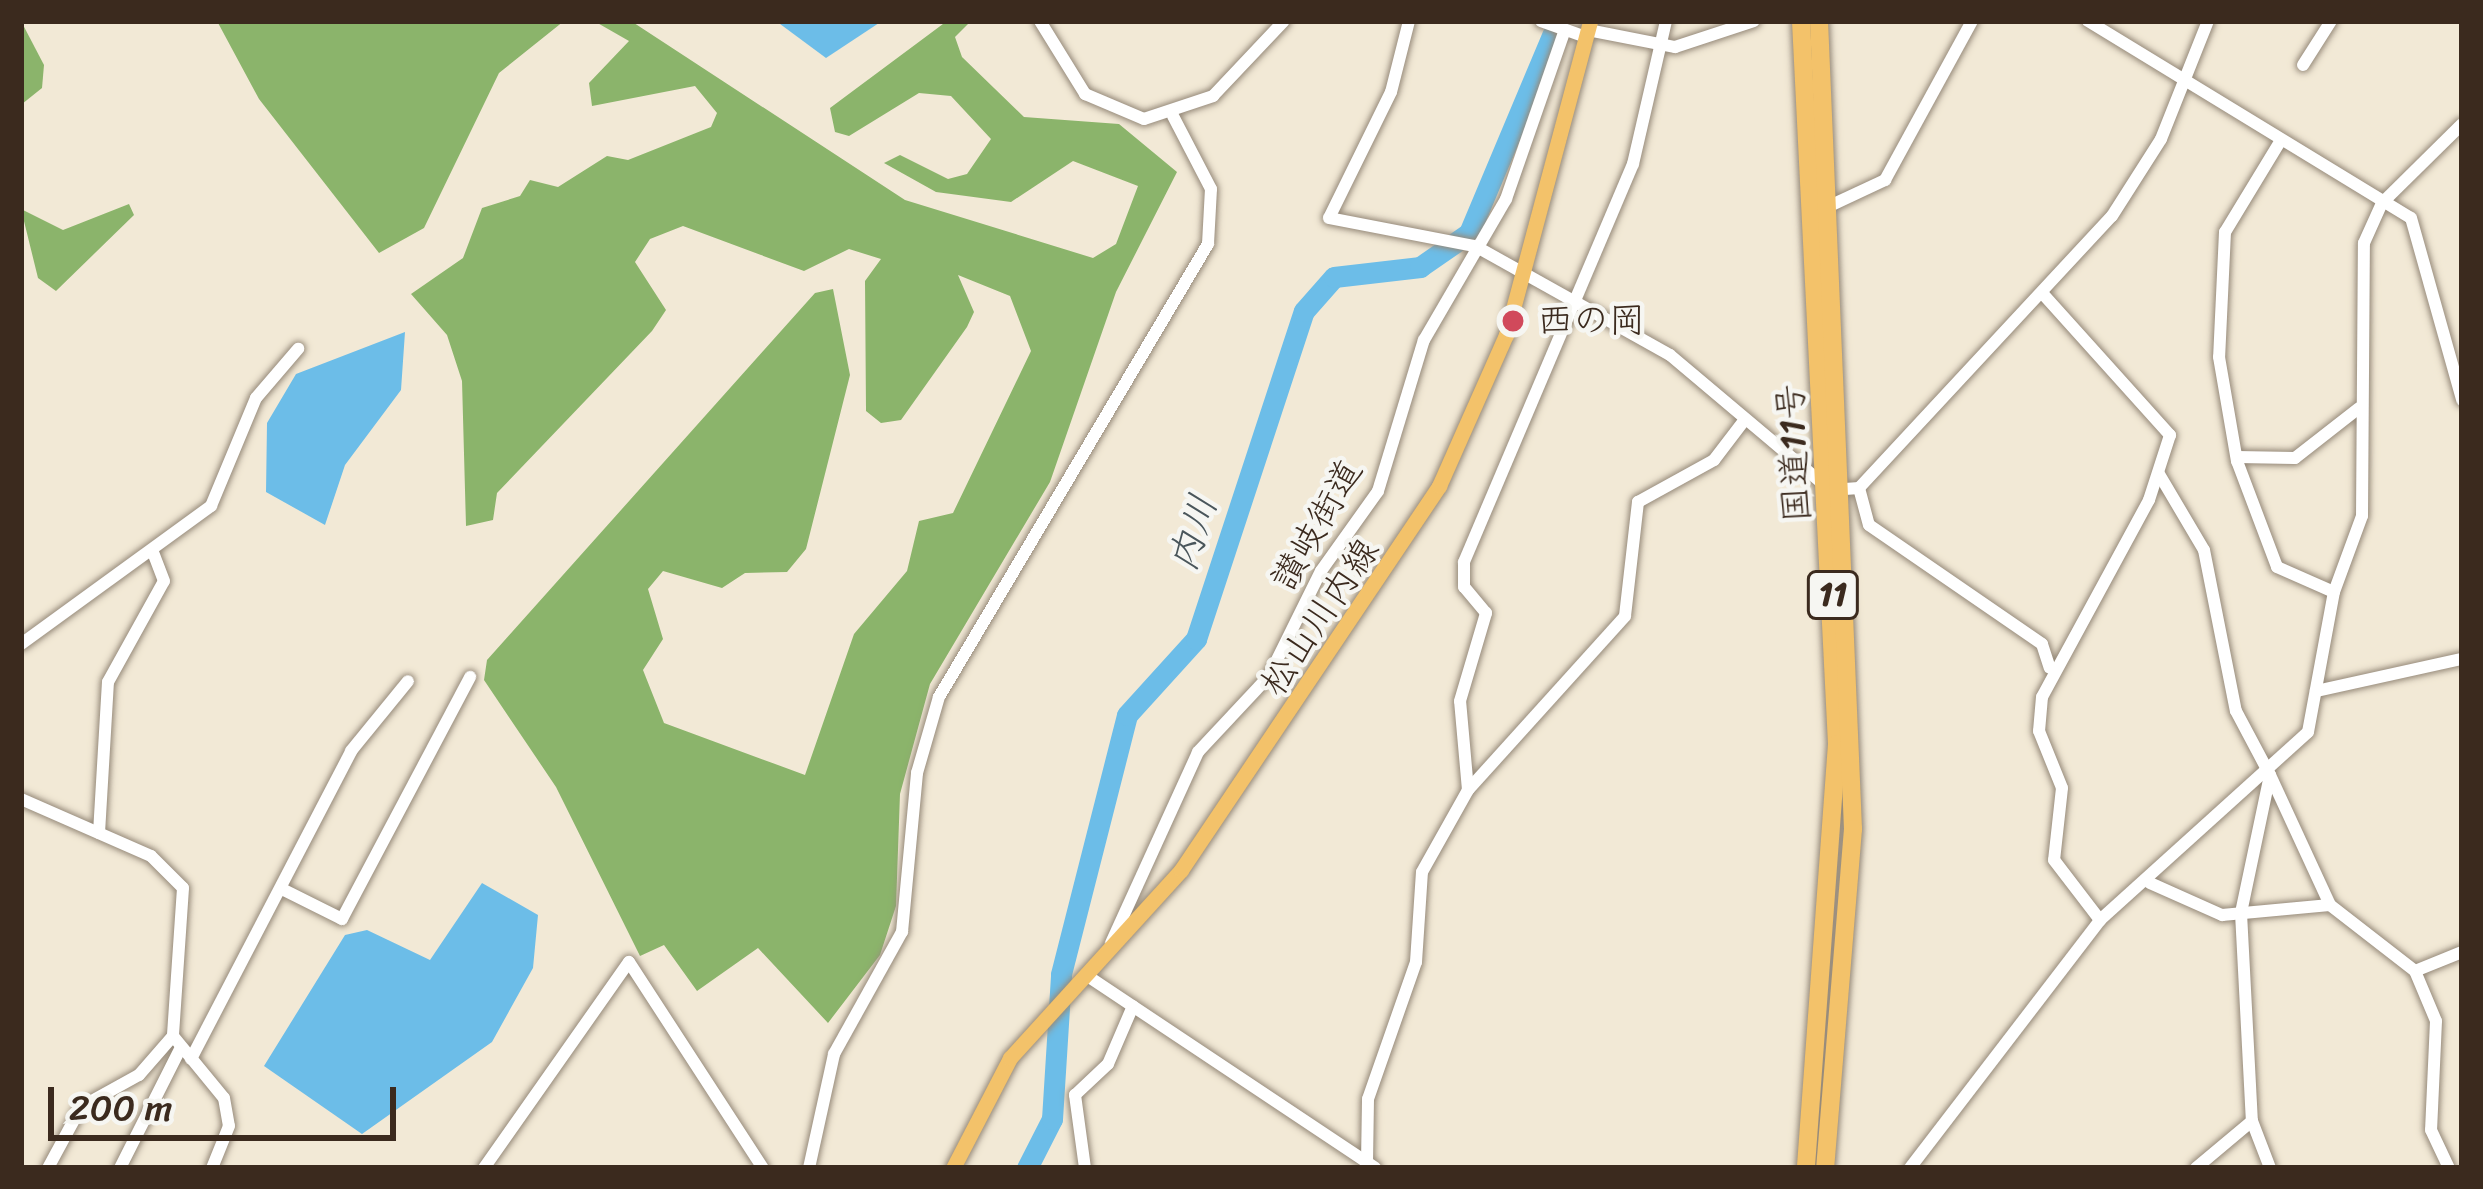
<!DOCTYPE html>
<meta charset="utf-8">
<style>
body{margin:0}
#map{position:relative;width:2483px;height:1189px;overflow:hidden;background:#f2e9d6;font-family:Sriracha,"Klee One",sans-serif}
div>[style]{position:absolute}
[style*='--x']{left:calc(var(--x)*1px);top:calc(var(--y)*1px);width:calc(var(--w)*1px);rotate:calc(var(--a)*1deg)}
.forest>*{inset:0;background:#8bb46b}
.water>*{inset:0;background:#6cbde8}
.river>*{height:21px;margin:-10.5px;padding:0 10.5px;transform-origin:10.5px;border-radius:10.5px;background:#6cbde8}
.roads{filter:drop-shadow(0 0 3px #968a7a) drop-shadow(0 0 3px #968a7a)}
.minor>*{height:12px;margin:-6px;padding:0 6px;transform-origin:6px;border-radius:6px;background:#fff}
.major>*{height:15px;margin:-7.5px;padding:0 7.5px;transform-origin:7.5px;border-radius:7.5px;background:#f3c26a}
.highway>*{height:18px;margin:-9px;padding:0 9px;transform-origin:9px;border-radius:9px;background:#f3c26a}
.dots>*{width:33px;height:33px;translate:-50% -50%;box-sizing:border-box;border:6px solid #f6f6f2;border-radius:50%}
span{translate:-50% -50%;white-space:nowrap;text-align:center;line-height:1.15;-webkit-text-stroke:9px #f6f6f2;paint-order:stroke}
.shield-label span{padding:3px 9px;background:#f6f6f2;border:3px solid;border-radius:9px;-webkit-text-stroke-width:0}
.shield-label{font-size:33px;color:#3b2a1e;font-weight:700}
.poi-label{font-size:36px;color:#3b2a1e}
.left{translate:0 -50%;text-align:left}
.street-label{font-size:36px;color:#3b2a1e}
.water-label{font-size:39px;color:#4a565b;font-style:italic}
.frame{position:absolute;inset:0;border:24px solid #3b2a1e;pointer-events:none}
.scale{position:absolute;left:48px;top:1087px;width:348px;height:54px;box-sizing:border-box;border:6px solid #3b2a1e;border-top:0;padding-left:15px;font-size:36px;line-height:42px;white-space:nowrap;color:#3b2a1e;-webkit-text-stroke:9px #f6f6f2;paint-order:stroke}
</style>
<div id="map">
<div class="forest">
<i style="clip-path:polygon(21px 21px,44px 65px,42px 88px,22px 104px)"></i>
<i style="clip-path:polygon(217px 21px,564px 21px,499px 73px,424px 228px,379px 253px,259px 99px)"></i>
<i style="clip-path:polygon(594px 21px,631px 21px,905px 200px,1093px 258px,1116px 244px,1138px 186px,1073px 161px,1011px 202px,936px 192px,884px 163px,900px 155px,948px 179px,967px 174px,991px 139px,951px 96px,919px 93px,849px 136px,835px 132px,830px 108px,947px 21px,971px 21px,955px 37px,962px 57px,1024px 117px,1119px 124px,1177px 172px,1116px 292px,1050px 482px,930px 684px,900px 794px,896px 906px,880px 955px,828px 1023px,758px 948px,697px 991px,664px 945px,640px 956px,556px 787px,484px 680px,487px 660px,815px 293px,833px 289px,850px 375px,806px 549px,787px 572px,745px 573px,722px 588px,663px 571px,648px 589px,663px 639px,643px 670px,664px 723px,805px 775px,854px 634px,907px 571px,919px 521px,953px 513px,1031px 351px,1010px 296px,958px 275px,974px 312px,967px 327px,901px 420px,881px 423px,866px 411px,865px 281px,881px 259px,849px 249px,804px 271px,683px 226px,650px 239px,635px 262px,666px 310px,652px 331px,497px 493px,493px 520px,466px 526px,462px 381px,447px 335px,411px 294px,463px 258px,482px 208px,520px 196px,530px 180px,558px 187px,607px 156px,628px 160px,711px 127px,717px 113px,695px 86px,592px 106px,589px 83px,629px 41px)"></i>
<i style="clip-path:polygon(129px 204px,134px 215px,56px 291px,38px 278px,21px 209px,63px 230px)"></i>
</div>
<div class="water">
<i style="clip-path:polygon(776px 21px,882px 21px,826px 58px)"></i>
<i style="clip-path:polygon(405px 332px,401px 390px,345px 465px,325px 525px,266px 492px,267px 423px,296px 374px)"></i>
<i style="clip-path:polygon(482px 883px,538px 915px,533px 968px,492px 1042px,362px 1134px,264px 1066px,345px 935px,367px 930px,430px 960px)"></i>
</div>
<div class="river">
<i style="--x:1027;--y:1168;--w:55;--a:-63"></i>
<i style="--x:1052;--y:1119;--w:145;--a:-86.4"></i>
<i style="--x:1061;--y:974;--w:267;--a:-75.7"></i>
<i style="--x:1127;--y:715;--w:103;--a:-47.8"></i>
<i style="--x:1196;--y:639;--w:345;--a:-71.8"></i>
<i style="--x:1304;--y:311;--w:45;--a:-48.6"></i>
<i style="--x:1334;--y:277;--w:87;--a:-6.6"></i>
<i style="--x:1420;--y:267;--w:60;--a:-34.8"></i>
<i style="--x:1469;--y:233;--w:230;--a:-67.2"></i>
</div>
<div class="roads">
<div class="minor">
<i style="--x:1040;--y:21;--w:86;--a:58.3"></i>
<i style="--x:1085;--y:94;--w:64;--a:23"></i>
<i style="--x:1144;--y:119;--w:73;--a:-18.4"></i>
<i style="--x:1213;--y:96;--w:103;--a:-46.6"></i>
<i style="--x:1409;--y:21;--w:73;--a:104.2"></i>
<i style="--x:1391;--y:92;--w:140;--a:116.2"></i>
<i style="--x:1329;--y:218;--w:149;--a:10.9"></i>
<i style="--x:1475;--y:246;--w:223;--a:29.2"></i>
<i style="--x:1670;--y:355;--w:207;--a:40.1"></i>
<i style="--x:1828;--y:488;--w:17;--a:3"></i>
<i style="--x:1845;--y:489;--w:14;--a:-4"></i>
<i style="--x:1859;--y:488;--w:371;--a:-47.1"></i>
<i style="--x:2112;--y:216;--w:91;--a:-57.5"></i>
<i style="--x:2161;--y:139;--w:127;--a:-68.3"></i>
<i style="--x:1541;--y:21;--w:48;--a:19.6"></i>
<i style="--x:2088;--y:21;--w:378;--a:31.4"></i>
<i style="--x:2411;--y:218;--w:189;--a:74.3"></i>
<i style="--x:1588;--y:30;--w:89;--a:11.1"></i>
<i style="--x:1675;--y:47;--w:83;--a:-18.2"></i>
<i style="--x:2303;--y:65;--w:52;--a:-57.5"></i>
<i style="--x:2281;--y:140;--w:108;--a:121.3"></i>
<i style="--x:2225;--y:232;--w:125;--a:92.7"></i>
<i style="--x:2219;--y:357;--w:106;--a:80.2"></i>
<i style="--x:2237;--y:461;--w:113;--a:69.3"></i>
<i style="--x:2277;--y:567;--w:62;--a:23.7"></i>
<i style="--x:1821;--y:210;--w:71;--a:-25.1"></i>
<i style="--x:1885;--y:180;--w:181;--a:-61.3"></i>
<i style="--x:2043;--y:294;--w:190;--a:48"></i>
<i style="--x:2170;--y:435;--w:68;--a:107.9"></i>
<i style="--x:2149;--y:500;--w:224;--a:118.5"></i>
<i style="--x:2042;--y:697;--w:34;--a:95"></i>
<i style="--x:2039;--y:731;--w:61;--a:68"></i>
<i style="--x:2062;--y:788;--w:72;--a:96.3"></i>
<i style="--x:2054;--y:860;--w:76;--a:52.5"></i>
<i style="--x:2237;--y:457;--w:58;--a:1"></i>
<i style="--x:2295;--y:458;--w:81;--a:-38"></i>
<i style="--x:2159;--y:474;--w:88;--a:59.4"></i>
<i style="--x:2204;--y:550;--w:164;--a:78.8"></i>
<i style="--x:2236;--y:711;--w:72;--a:62"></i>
<i style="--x:2270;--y:775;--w:141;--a:101.9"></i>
<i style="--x:2241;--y:913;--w:208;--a:87"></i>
<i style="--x:2252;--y:1121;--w:73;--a:140"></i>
<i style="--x:1859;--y:488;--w:38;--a:75"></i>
<i style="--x:1869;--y:525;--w:210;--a:34.5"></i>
<i style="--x:2042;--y:644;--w:25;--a:72"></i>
<i style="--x:21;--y:644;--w:235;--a:-36"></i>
<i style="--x:211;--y:506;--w:117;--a:-67.4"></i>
<i style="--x:256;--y:398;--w:65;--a:-49.4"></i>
<i style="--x:2316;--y:691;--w:149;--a:-12.4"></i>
<i style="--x:2270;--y:775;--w:143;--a:65.2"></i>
<i style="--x:2330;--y:905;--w:108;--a:37.8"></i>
<i style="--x:2415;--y:971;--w:54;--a:67.2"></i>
<i style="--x:2436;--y:1021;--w:109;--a:92.6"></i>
<i style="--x:2431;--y:1130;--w:42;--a:64.7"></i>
<i style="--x:1468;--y:790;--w:234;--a:-47.9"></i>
<i style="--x:1625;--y:616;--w:115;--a:-83.5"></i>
<i style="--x:1638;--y:502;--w:87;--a:-28.9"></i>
<i style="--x:1714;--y:460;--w:48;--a:-52.7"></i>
<i style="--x:21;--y:799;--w:142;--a:23.7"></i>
<i style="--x:151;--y:856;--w:45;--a:45"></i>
<i style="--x:183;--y:888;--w:148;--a:93.9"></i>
<i style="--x:173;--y:1036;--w:80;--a:50.6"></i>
<i style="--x:224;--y:1098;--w:28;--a:80"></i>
<i style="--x:229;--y:1126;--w:45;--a:112"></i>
<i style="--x:99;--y:833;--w:151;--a:-86.6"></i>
<i style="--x:108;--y:682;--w:115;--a:-61"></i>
<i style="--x:164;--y:581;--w:33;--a:-111"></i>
<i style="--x:2150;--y:883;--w:79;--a:24"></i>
<i style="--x:2222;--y:915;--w:108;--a:-5.3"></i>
<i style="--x:282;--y:889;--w:67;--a:26.6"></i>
<i style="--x:342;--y:919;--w:274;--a:-62.1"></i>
<i style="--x:1111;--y:943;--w:210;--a:-65.5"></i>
<i style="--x:1198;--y:752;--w:104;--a:-46.9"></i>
<i style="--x:1269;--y:676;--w:117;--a:-63.7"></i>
<i style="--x:1321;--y:571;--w:98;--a:-54.5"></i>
<i style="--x:1378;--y:491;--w:158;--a:-73.1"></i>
<i style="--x:1424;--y:340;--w:163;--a:-59.8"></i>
<i style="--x:1506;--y:199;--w:179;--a:-70.8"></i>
<i style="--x:2415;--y:971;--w:51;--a:-22"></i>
<i style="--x:1089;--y:977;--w:344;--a:33.7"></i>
<i style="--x:191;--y:1059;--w:347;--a:-62.5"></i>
<i style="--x:351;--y:751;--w:90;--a:-50.8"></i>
<i style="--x:2252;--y:1121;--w:50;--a:69"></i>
<i style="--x:1367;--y:1163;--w:64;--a:-89.1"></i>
<i style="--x:1368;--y:1099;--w:145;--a:-70.7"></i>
<i style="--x:1416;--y:962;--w:90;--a:-86.2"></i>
<i style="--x:1422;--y:872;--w:94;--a:-60.7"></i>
<i style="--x:1468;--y:790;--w:89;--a:-95.1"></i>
<i style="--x:1460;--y:701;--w:92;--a:-73.5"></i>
<i style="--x:1486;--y:613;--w:34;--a:-130"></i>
<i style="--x:1464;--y:587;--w:25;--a:-90"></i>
<i style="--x:1464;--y:562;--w:432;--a:-67"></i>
<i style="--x:1633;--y:164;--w:147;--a:-77"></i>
<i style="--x:48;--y:1168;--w:69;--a:-61.6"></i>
<i style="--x:81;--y:1107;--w:66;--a:-28.9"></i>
<i style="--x:139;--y:1075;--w:52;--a:-48.9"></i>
<i style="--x:120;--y:1168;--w:133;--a:-63.2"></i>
<i style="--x:484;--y:1168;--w:252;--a:-54.9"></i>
<i style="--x:629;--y:962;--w:246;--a:57"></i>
<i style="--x:809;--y:1168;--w:117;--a:-77.6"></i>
<i style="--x:834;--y:1054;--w:140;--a:-60.9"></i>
<i style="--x:902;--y:932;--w:160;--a:-84.6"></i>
<i style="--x:917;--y:773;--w:79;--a:-73.9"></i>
<i style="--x:939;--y:697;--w:527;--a:-59.3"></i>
<i style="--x:1208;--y:244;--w:55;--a:-86.9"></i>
<i style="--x:1211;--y:189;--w:82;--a:-117.5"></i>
<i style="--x:1085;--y:1168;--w:74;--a:-97.8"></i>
<i style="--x:1075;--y:1095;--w:45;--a:-43.2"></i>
<i style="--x:1108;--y:1064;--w:63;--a:-66.7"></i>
<i style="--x:1910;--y:1168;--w:312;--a:-52.5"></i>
<i style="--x:2100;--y:920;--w:280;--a:-42.1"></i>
<i style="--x:2308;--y:732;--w:142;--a:-79.5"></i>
<i style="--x:2334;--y:592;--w:81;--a:-69.8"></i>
<i style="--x:2362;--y:516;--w:273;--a:-89.6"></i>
<i style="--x:2364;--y:243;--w:44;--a:-65.8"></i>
<i style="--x:2382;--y:203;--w:112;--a:-44.6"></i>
</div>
<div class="major">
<i style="--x:953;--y:1168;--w:124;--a:-62.6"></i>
<i style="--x:1010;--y:1058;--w:254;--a:-47.7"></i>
<i style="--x:1181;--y:870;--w:463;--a:-56.1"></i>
<i style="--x:1439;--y:486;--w:165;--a:-66.1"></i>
<i style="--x:1506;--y:335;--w:325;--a:-75"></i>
</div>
<div class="highway">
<i style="--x:1801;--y:21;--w:724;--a:87.15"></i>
<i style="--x:1837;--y:744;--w:425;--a:94.2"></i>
<i style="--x:1819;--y:21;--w:809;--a:87.59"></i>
<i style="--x:1853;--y:829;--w:340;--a:94.7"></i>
</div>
</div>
<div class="dots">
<i style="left:1513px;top:321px;background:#d1495b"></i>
</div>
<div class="shield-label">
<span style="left:1833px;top:595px">11</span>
</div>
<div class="poi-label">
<span class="left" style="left:1537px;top:321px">西の岡</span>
</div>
<div class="street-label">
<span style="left:1794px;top:453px;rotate:-93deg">国道11号</span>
<span style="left:1317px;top:525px;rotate:-60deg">讃岐街道</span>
<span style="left:1320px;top:617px;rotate:-56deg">松山川内線</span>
</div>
<div class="water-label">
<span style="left:1193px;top:533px;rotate:-72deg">内川</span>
</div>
<div class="frame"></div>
<div class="scale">200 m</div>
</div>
